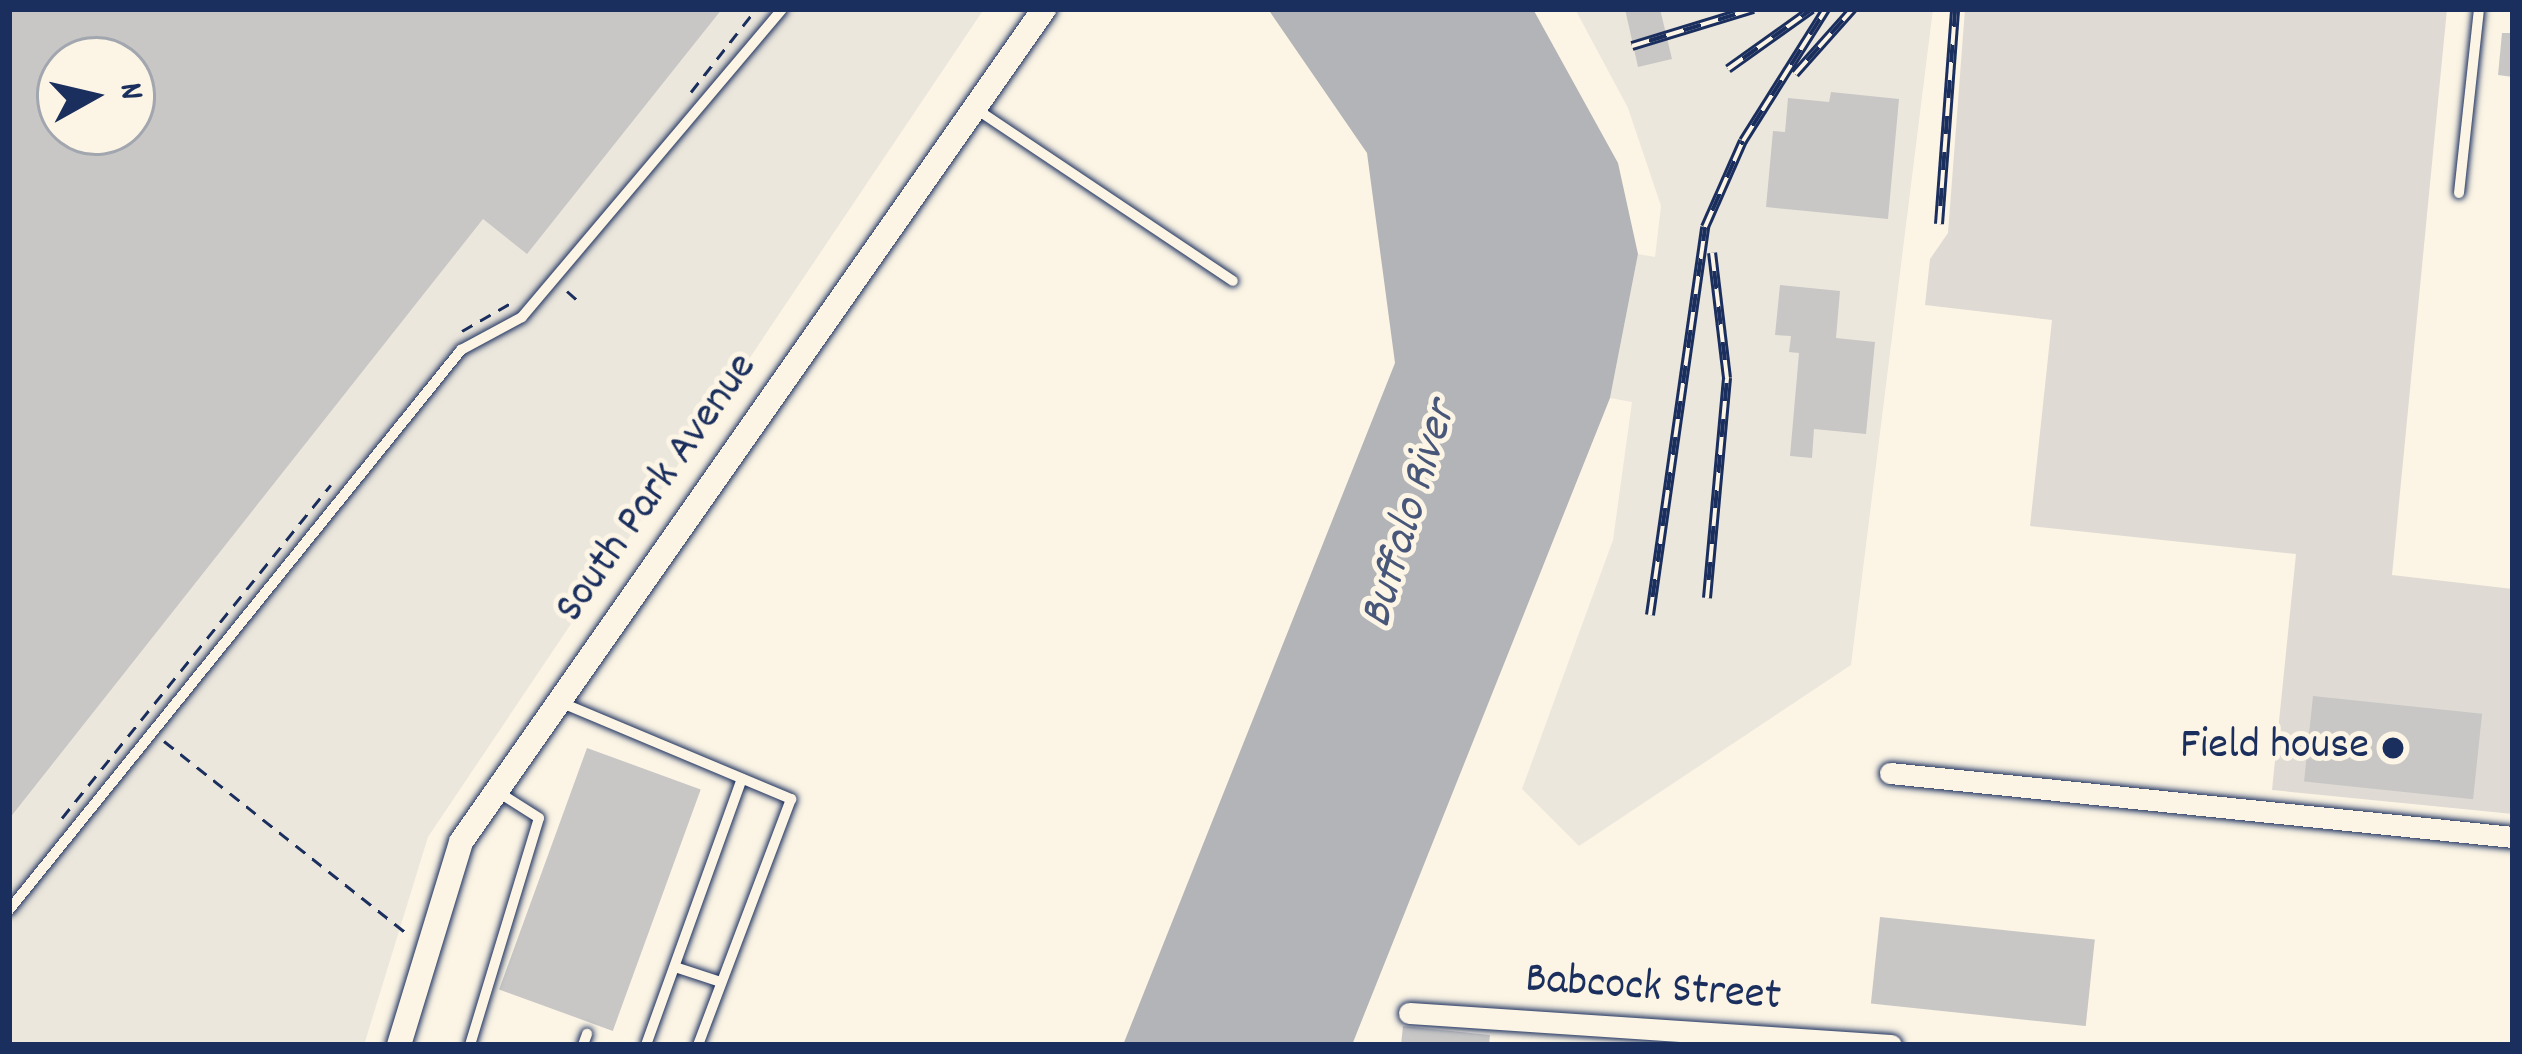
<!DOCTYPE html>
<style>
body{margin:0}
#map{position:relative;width:2522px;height:1054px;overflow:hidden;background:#fcf5e5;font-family:Dekko,sans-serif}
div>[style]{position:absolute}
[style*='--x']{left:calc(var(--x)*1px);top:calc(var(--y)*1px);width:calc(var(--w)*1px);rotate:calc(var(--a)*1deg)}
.built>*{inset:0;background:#ece7dc}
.green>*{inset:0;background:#dfdbd4}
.water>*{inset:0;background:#b2b4b8}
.building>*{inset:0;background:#c8c7c6;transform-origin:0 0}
.path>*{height:3px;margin-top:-1.5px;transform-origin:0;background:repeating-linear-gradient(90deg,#1b2f5e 0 12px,transparent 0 21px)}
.roads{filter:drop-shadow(0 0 3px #1b2f5e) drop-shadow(0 0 3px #1b2f5e)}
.service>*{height:10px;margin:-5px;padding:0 5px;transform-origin:5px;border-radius:5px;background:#fcf5e5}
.minor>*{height:21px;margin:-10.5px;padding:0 10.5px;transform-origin:10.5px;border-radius:10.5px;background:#fcf5e5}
.tertiary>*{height:24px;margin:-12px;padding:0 12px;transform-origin:12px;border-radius:12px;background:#fcf5e5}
.rail>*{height:10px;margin-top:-5px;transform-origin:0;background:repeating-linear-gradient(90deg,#fcf5e5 0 18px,#1b2f5e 0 36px);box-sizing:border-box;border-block:3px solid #1b2f5e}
.dots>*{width:33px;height:33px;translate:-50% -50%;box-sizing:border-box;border:6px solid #fcf5e5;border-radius:50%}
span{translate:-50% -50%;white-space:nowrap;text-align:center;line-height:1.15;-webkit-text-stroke:10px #fcf5e5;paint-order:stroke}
.street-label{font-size:45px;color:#1b2f5e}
.poi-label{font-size:45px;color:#1b2f5e}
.right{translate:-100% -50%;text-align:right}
.water-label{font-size:48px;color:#485779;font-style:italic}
.frame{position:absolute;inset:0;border:12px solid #1b2f5e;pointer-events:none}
.north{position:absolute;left:36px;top:36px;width:120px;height:120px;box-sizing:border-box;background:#fcf5e5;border:3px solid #a2a6af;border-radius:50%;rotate:82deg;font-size:33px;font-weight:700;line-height:48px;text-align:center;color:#1b2f5e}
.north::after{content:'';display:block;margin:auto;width:42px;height:54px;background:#1b2f5e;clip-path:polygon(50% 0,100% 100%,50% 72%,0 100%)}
</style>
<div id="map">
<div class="built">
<i style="clip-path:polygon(evenodd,9px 9px,984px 9px,428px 837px,364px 1045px,9px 1045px,9px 9px,60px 60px,132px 60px,132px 132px,60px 132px,60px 60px)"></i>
<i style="clip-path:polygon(1575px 9px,1933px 9px,1851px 665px,1579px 846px,1522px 789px,1613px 540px,1632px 402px,1610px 398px,1638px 254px,1655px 257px,1661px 206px,1628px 108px)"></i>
</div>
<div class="green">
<i style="clip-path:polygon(1965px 9px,2447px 9px,2392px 575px,2513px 589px,2513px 814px,2272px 790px,2296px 554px,2030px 526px,2052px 320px,1925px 305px,1930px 259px,1948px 233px)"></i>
</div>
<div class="water">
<i style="clip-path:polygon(1268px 9px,1533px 9px,1618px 163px,1638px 254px,1610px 398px,1352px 1045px,1123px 1045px,1395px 363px,1367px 153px)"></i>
</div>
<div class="building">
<i style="clip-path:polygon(evenodd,9px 9px,722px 9px,527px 254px,483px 219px,9px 819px,9px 9px,60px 60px,132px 60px,132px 132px,60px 132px,60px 60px)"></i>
<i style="clip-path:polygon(1625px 9px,1660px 9px,1672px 59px,1638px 67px)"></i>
<i style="clip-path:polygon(2502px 33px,2513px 33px,2513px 77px,2498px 75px)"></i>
<i style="clip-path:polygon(1831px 92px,1899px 99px,1888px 219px,1766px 207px,1773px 131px,1785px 132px,1788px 98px,1829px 102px)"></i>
<i style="clip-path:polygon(1780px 285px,1840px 291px,1836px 338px,1875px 342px,1866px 434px,1814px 429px,1812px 458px,1790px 456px,1799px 353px,1789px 352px,1791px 336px,1775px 335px)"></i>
<i style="left:2313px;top:696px;width:170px;height:86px;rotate:6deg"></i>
<i style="left:587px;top:748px;width:121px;height:257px;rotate:20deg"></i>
<i style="left:1880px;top:917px;width:216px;height:87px;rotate:6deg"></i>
<i style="clip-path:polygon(1403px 1026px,1490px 1035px,1489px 1045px,1401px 1045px)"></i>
</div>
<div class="path">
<i style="--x:691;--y:92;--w:105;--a:-51.9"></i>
<i style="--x:567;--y:291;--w:13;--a:42"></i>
<i style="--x:462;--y:331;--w:62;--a:-29.9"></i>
<i style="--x:164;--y:741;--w:314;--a:38.4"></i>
<i style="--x:62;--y:818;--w:428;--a:-51.1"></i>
</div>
<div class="roads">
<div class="service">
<i style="--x:976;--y:109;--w:309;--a:33.8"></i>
<i style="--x:2459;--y:193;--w:185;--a:-83.8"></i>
<i style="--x:560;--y:702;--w:251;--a:22.8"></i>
<i style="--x:791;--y:799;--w:263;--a:110.7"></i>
<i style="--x:9;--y:910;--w:720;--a:-51.09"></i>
<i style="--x:461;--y:350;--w:69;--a:-28.4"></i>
<i style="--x:522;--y:317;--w:403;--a:-49.8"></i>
<i style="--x:675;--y:967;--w:48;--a:18.1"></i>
<i style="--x:470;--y:1045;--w:237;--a:-73.1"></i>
<i style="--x:539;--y:818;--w:49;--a:-147.6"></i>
<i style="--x:583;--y:1045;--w:12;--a:-70"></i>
<i style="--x:646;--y:1045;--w:283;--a:-70.2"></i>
</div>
<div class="minor">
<i style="--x:1890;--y:773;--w:626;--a:5.87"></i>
<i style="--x:1409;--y:1013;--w:483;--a:3.8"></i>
</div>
<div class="tertiary">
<i style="--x:399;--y:1045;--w:212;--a:-73"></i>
<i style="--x:461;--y:842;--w:1017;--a:-55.01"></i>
</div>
</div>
<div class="rail">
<i style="--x:1632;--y:46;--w:127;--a:-17"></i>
<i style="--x:1728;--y:69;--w:103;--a:-35.5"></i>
<i style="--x:1795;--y:74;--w:87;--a:-48.3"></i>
<i style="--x:1939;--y:224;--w:216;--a:-85.7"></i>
<i style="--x:1707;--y:598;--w:221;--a:-84.8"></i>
<i style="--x:1727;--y:378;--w:126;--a:-96.8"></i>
<i style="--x:1650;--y:615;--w:392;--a:-81.9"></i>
<i style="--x:1705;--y:227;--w:94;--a:-66.2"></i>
<i style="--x:1743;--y:141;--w:156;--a:-57.8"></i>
</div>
<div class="dots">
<i style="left:2393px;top:748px;background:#1b2f5e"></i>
</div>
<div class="street-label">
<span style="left:658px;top:489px;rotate:-55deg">South Park Avenue</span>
<span style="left:1653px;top:990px;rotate:4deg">Babcock Street</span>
</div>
<div class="poi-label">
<span class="right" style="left:2369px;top:748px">Field house</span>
</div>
<div class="water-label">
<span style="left:1411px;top:515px;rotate:-73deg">Buffalo River</span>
</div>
<div class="frame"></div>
<div class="north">N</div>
</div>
